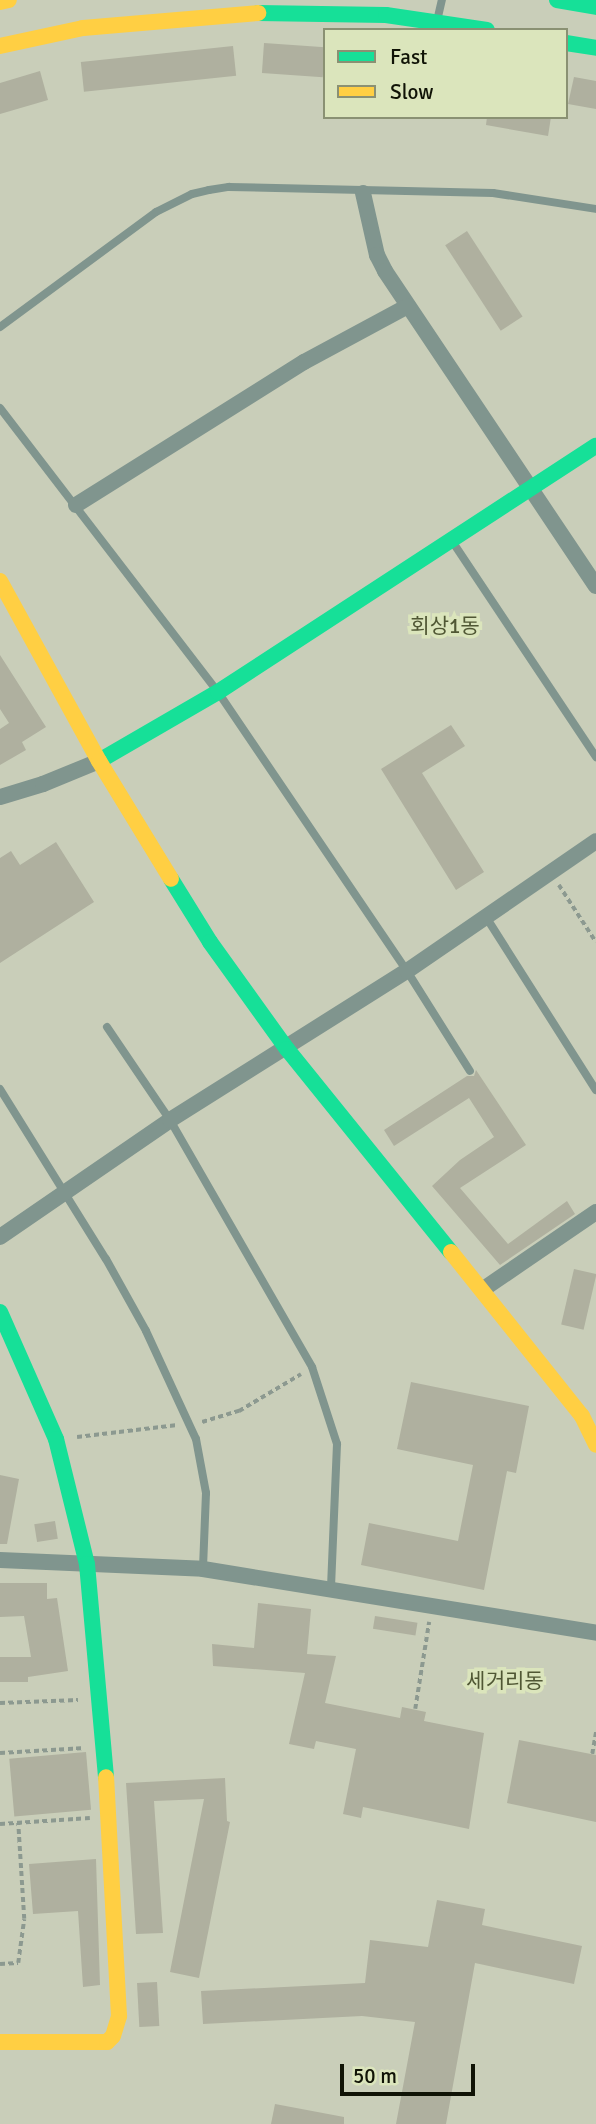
<!DOCTYPE html>
<meta charset="utf-8">
<style>
body{margin:0}
#map{position:relative;width:596px;height:2124px;overflow:hidden;background:#c9ceb9;font-family:Signika,"Noto Sans KR",sans-serif}
div>[style]{position:absolute}
[style*='--x']{left:calc(var(--x)*1px);top:calc(var(--y)*1px);width:calc(var(--w)*1px);rotate:calc(var(--a)*1deg)}
.building>*{inset:0;background:#afb09f;transform-origin:0 0}
.path>*{height:3.5px;margin-top:-1.75px;transform-origin:0;background:repeating-linear-gradient(90deg,#8c9990 0 5px,transparent 0 8.5px)}
.lane>*{height:8px;margin:-4px;padding:0 4px;transform-origin:4px;border-radius:4px;background:#80958e}
.street>*{height:16px;margin:-8px;padding:0 8px;transform-origin:8px;border-radius:8px;background:#80958e}
.fast>*{height:16px;margin:-8px;padding:0 8px;transform-origin:8px;border-radius:8px;background:#16e098}
.slow>*{height:16px;margin:-8px;padding:0 8px;transform-origin:8px;border-radius:8px;background:#ffcf43}
span{translate:-50% -50%;white-space:nowrap;text-align:center;line-height:1.15;-webkit-text-stroke:7px #dbe5bc;paint-order:stroke}
.neighbourhood-label{font-size:21px;color:#505734}
.legend{position:absolute;left:323px;top:28px;width:245px;height:91px;box-sizing:border-box;background:#dbe5bc;border:2px solid #8a9173;margin:0;padding:9px 12px;list-style:none;font-size:21px;color:#101306}
.legend li{display:flex;align-items:center;gap:14px;height:35px}
.legend b{width:35px;border:2px solid #8a9173}
.scale{position:absolute;left:340px;top:2064px;width:135px;height:32px;box-sizing:border-box;border:4px solid #101306;border-top:0;padding-left:9px;font-size:21px;line-height:24px;white-space:nowrap;color:#101306;-webkit-text-stroke:5px #dbe5bc;paint-order:stroke}
</style>
<div id="map">
<div class="building">
<i style="left:264px;top:43px;width:61px;height:30px;rotate:4deg"></i>
<i style="left:233px;top:46px;width:30px;height:153px;rotate:84deg"></i>
<i style="clip-path:polygon(40px 71px,48px 100px,0 114px,0 83px)"></i>
<i style="clip-path:polygon(574px 77px,596px 81px,596px 109px,568px 104px)"></i>
<i style="clip-path:polygon(487px 117px,551px 117px,548px 136px,486px 125px)"></i>
<i style="left:467px;top:231px;width:102px;height:26px;rotate:57deg"></i>
<i style="clip-path:polygon(0 655px,46px 727px,22px 742px,26px 750px,0 765px,0 729px,9px 723px,0 709px)"></i>
<i style="clip-path:polygon(451px 725px,465px 746px,422px 773px,484px 872px,456px 890px,381px 769px)"></i>
<i style="clip-path:polygon(56px 842px,94px 902px,0 963px,0 858px,11px 851px,20px 865px)"></i>
<i style="clip-path:polygon(476px 1070px,526px 1145px,460px 1188px,508px 1244px,567px 1201px,575px 1214px,500px 1265px,432px 1186px,460px 1160px,494px 1137px,469px 1098px,394px 1146px,384px 1130px,467px 1076px,474px 1076px)"></i>
<i style="left:574px;top:1269px;width:23px;height:57px;rotate:13deg"></i>
<i style="clip-path:polygon(411px 1382px,529px 1406px,516px 1473px,507px 1471px,484px 1590px,361px 1565px,369px 1523px,458px 1541px,473px 1465px,397px 1449px)"></i>
<i style="clip-path:polygon(0 1475px,19px 1479px,7px 1544px,0 1544px)"></i>
<i style="left:55px;top:1521px;width:18px;height:21px;rotate:81deg"></i>
<i style="clip-path:polygon(0 1583px,47px 1583px,47px 1599px,57px 1598px,68px 1671px,28px 1677px,28px 1682px,0 1682px,0 1657px,31px 1657px,24px 1616px,0 1617px)"></i>
<i style="clip-path:polygon(258px 1603px,311px 1609px,307px 1654px,336px 1656px,325px 1703px,400px 1718px,402px 1707px,426px 1712px,424px 1721px,484px 1733px,469px 1829px,363px 1807px,361px 1818px,343px 1814px,356px 1749px,316px 1741px,314px 1749px,289px 1744px,305px 1673px,213px 1666px,212px 1644px,254px 1648px)"></i>
<i style="left:375px;top:1616px;width:43px;height:13px;rotate:9deg"></i>
<i style="clip-path:polygon(519px 1740px,596px 1755px,596px 1822px,507px 1803px)"></i>
<i style="left:86px;top:1752px;width:58px;height:77px;rotate:85deg"></i>
<i style="clip-path:polygon(225px 1778px,227px 1821px,230px 1822px,199px 1978px,170px 1972px,204px 1799px,154px 1801px,163px 1933px,136px 1934px,126px 1783px)"></i>
<i style="clip-path:polygon(96px 1859px,100px 1985px,83px 1987px,78px 1911px,33px 1914px,29px 1864px)"></i>
<i style="clip-path:polygon(437px 1900px,485px 1909px,482px 1925px,582px 1946px,574px 1984px,475px 1963px,446px 2124px,396px 2124px,415px 2022px,362px 2016px,203px 2024px,201px 1991px,365px 1983px,370px 1940px,428px 1947px)"></i>
<i style="left:157px;top:1982px;width:44px;height:20px;rotate:87deg"></i>
<i style="clip-path:polygon(275px 2104px,344px 2117px,344px 2124px,271px 2124px)"></i>
</div>
<div class="path">
<i style="--x:559;--y:885;--w:68;--a:57"></i>
<i style="--x:202;--y:1422;--w:39;--a:-17"></i>
<i style="--x:239;--y:1411;--w:72;--a:-30.8"></i>
<i style="--x:77;--y:1437;--w:101;--a:-6.8"></i>
<i style="--x:0;--y:1703;--w:78;--a:-2.2"></i>
<i style="--x:415;--y:1709;--w:88;--a:-80.9"></i>
<i style="--x:0;--y:1753;--w:85;--a:-3.4"></i>
<i style="--x:592;--y:1754;--w:23;--a:-80"></i>
<i style="--x:0;--y:1824;--w:90;--a:-3.8"></i>
<i style="--x:0;--y:1964;--w:18;--a:-3"></i>
<i style="--x:18;--y:1963;--w:44;--a:-82.2"></i>
<i style="--x:24;--y:1919;--w:96;--a:-93.6"></i>
</div>
<div class="lane">
<i style="--x:437;--y:21;--w:22;--a:-77"></i>
<i style="--x:0;--y:327;--w:194;--a:-36.4"></i>
<i style="--x:156;--y:212;--w:40;--a:-26.6"></i>
<i style="--x:192;--y:194;--w:17;--a:-13"></i>
<i style="--x:209;--y:190;--w:20;--a:-9"></i>
<i style="--x:229;--y:187;--w:264;--a:1.3"></i>
<i style="--x:493;--y:193;--w:104;--a:8.8"></i>
<i style="--x:0;--y:408;--w:358;--a:52.5"></i>
<i style="--x:218;--y:692;--w:337;--a:55.9"></i>
<i style="--x:407;--y:971;--w:118;--a:57.8"></i>
<i style="--x:452;--y:541;--w:260;--a:56.3"></i>
<i style="--x:486;--y:917;--w:205;--a:57.6"></i>
<i style="--x:107;--y:1027;--w:112;--a:55.9"></i>
<i style="--x:170;--y:1120;--w:285;--a:60.1"></i>
<i style="--x:312;--y:1367;--w:81;--a:72"></i>
<i style="--x:337;--y:1444;--w:145;--a:92.4"></i>
<i style="--x:0;--y:1089;--w:200;--a:58.1"></i>
<i style="--x:106;--y:1259;--w:82;--a:60.9"></i>
<i style="--x:146;--y:1331;--w:119;--a:65.2"></i>
<i style="--x:196;--y:1439;--w:55;--a:79.5"></i>
<i style="--x:206;--y:1493;--w:76;--a:92.3"></i>
</div>
<div class="street">
<i style="--x:363;--y:193;--w:64;--a:77.3"></i>
<i style="--x:377;--y:255;--w:18;--a:63"></i>
<i style="--x:385;--y:271;--w:379;--a:56.2"></i>
<i style="--x:76;--y:505;--w:269;--a:-32.1"></i>
<i style="--x:304;--y:362;--w:118;--a:-28.3"></i>
<i style="--x:0;--y:797;--w:45;--a:-16.8"></i>
<i style="--x:43;--y:784;--w:61;--a:-22.3"></i>
<i style="--x:0;--y:1237;--w:206;--a:-34.5"></i>
<i style="--x:170;--y:1120;--w:280;--a:-32.2"></i>
<i style="--x:407;--y:971;--w:229;--a:-34.5"></i>
<i style="--x:482;--y:1290;--w:138;--a:-34.4"></i>
<i style="--x:0;--y:1560;--w:203;--a:2.5"></i>
<i style="--x:203;--y:1569;--w:398;--a:9.2"></i>
</div>
<div class="fast">
<i style="--x:557;--y:0;--w:40;--a:10"></i>
<i style="--x:258;--y:13;--w:128;--a:0.9"></i>
<i style="--x:386;--y:15;--w:102;--a:8.4"></i>
<i style="--x:566;--y:43;--w:30;--a:9"></i>
<i style="--x:99;--y:761;--w:138;--a:-30.1"></i>
<i style="--x:218;--y:692;--w:451;--a:-33.1"></i>
<i style="--x:171;--y:879;--w:74;--a:58.2"></i>
<i style="--x:210;--y:942;--w:132;--a:54.3"></i>
<i style="--x:287;--y:1049;--w:261;--a:51.1"></i>
<i style="--x:0;--y:1312;--w:139;--a:66.2"></i>
<i style="--x:56;--y:1439;--w:129;--a:76.1"></i>
<i style="--x:87;--y:1564;--w:214;--a:84.9"></i>
</div>
<div class="slow">
<i style="--x:0;--y:2;--w:9;--a:-13"></i>
<i style="--x:0;--y:46;--w:85;--a:-12.2"></i>
<i style="--x:83;--y:28;--w:176;--a:-4.9"></i>
<i style="--x:0;--y:581;--w:205;--a:61.2"></i>
<i style="--x:99;--y:761;--w:138;--a:58.6"></i>
<i style="--x:451;--y:1252;--w:210;--a:51.4"></i>
<i style="--x:582;--y:1416;--w:32;--a:64"></i>
<i style="--x:0;--y:2042;--w:107;--a:0"></i>
<i style="--x:107;--y:2042;--w:8;--a:-45"></i>
<i style="--x:113;--y:2036;--w:21;--a:-73"></i>
<i style="--x:119;--y:2016;--w:239;--a:-93.1"></i>
</div>
<div class="neighbourhood-label">
<span style="left:445px;top:626px">회상1동</span>
<span style="left:505px;top:1681px">세거리동</span>
</div>
<ul class="legend">
<li><b style="height:9px;background:#16e098"></b>Fast</li>
<li><b style="height:9px;background:#ffcf43"></b>Slow</li>
</ul>
<div class="scale">50 m</div>
</div>
